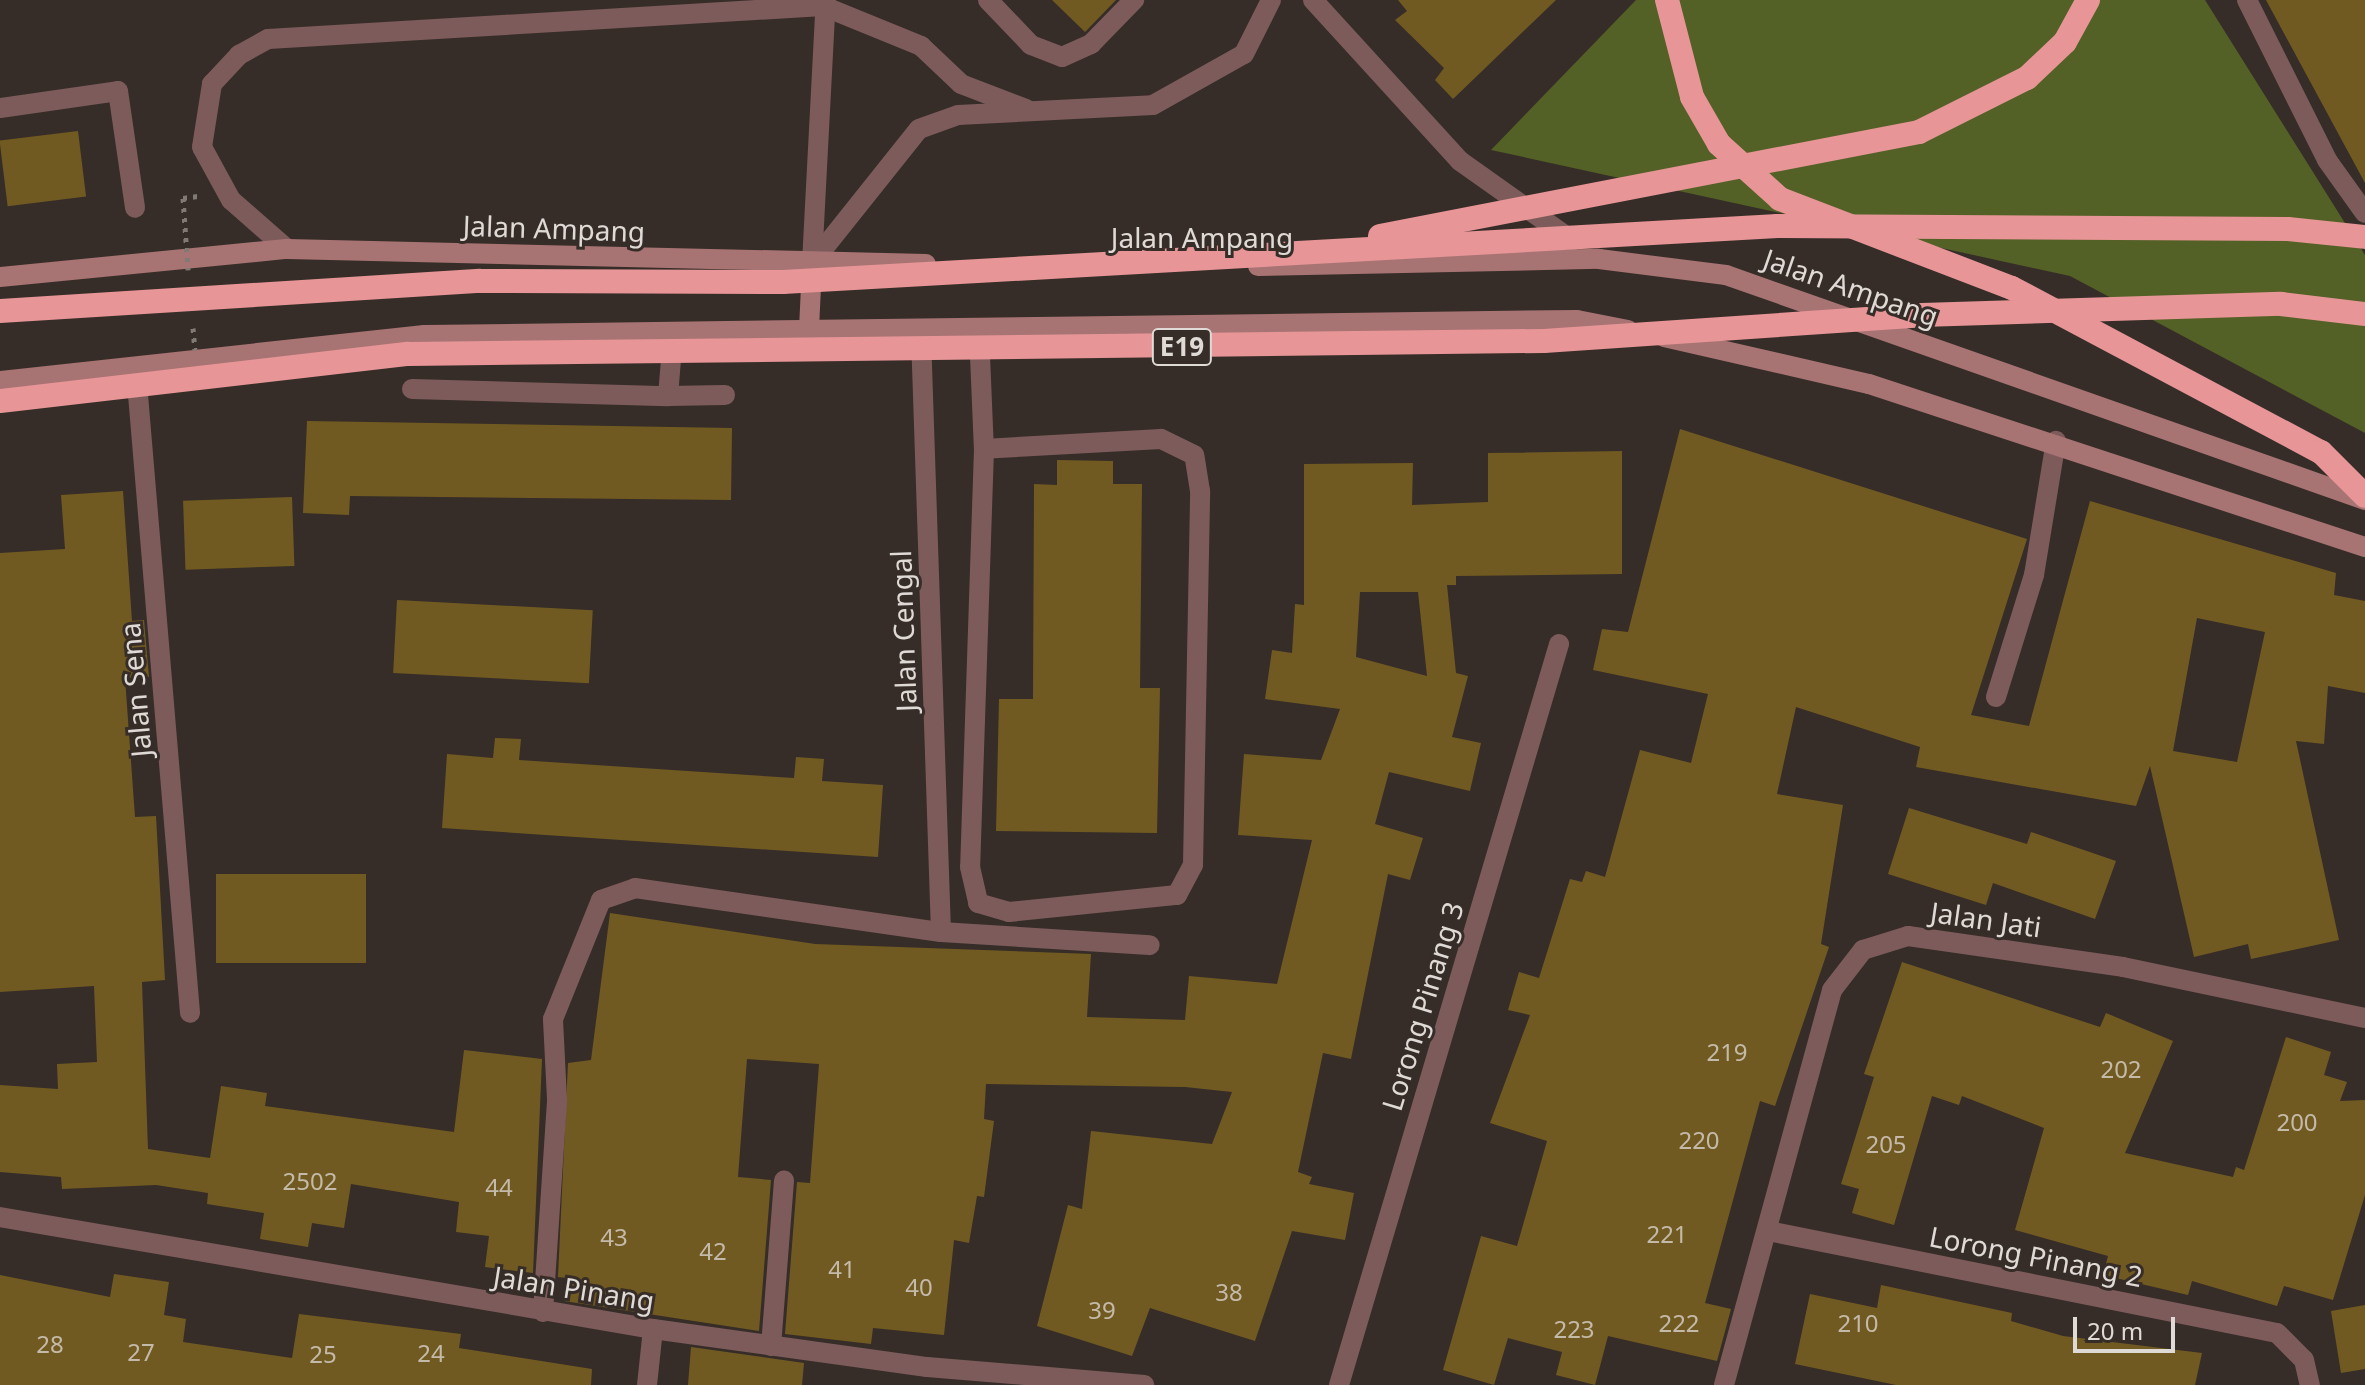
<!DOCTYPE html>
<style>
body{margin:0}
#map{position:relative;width:2365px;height:1385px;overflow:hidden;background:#362d28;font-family:"Noto Sans",sans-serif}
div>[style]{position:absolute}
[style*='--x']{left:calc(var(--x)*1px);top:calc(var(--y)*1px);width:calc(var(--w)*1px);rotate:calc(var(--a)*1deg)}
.green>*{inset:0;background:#536026}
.building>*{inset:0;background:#715a21;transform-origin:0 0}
.path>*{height:5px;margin-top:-2.5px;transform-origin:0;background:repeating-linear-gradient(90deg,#807974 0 4px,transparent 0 10px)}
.service>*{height:20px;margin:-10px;padding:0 10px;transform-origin:10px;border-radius:10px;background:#7d5b5b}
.minor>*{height:20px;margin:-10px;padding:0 10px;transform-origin:10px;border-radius:10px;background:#7d5b5b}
.tertiary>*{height:20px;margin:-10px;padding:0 10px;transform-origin:10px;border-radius:10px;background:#7d5b5b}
.secondary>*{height:20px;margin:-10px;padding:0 10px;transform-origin:10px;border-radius:10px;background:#a87373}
.motorway>*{height:24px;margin:-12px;padding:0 12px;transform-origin:12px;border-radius:12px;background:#e79596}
.path-bridge>*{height:5px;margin-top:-2.5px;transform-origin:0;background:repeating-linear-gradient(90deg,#807974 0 4px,transparent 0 10px)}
.motorway-bridge>*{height:24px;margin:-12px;padding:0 12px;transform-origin:12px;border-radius:12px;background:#e79596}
span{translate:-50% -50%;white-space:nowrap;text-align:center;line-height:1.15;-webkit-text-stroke:6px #362d28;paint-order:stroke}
.number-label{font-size:24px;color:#c4baa9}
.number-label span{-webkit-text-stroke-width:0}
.shield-label span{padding:2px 6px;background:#362d28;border:2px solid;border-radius:6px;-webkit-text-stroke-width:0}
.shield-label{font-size:26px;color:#e0dad6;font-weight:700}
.street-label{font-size:28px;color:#e0dad6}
.scale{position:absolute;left:2073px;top:1317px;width:102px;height:36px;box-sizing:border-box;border:4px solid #e0dad6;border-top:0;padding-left:10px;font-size:24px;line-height:28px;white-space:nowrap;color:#e0dad6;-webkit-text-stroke:6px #362d28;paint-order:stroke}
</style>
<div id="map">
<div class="green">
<i style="clip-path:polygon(1636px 0,2205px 0,2365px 255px,2365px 433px,2070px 276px,1491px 150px)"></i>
</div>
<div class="building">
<i style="clip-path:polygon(1052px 0,1116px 0,1085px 32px)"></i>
<i style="clip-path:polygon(1398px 0,1556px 0,1453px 99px,1435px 80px,1444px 68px,1395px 20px,1407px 11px)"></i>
<i style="clip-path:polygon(2266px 0,2365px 0,2365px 183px)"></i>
<i style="left:78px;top:131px;width:66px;height:79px;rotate:83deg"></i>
<i style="clip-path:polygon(307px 421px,732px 428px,731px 500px,350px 496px,349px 515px,303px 513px)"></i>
<i style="clip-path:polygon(evenodd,1680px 429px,2027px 539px,1971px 715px,2029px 726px,2090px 501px,2336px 573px,2334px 595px,2365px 601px,2365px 693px,2328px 686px,2324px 744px,2296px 741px,2339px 940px,2251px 959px,2248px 944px,2194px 957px,2150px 766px,2136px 806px,1916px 767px,1920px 747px,1796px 707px,1777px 794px,1843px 805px,1821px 944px,1829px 947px,1775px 1106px,1760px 1101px,1705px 1303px,1731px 1309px,1717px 1361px,1608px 1336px,1595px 1385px,1556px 1375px,1562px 1352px,1508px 1338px,1494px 1385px,1443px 1370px,1481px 1236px,1517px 1246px,1547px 1141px,1490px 1123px,1530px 1015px,1508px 1010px,1519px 972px,1539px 978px,1570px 879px,1582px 882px,1586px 871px,1605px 877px,1640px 750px,1691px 763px,1708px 694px,1593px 670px,1602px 629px,1628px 632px,1680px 429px,2197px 618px,2265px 632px,2237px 762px,2173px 751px,2197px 618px)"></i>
<i style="clip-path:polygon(evenodd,1622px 451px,1622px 574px,1456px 576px,1456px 585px,1447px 585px,1456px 673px,1468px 676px,1452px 737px,1481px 743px,1470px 791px,1389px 772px,1375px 824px,1423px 838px,1410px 880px,1388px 874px,1351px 1059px,1323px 1053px,1298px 1172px,1312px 1177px,1309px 1184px,1354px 1193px,1345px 1240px,1292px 1231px,1255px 1341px,1150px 1308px,1132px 1356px,1037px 1326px,1068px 1205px,1082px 1209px,1091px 1131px,1212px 1144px,1232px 1092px,1185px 1087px,986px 1084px,984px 1119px,994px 1121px,984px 1197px,977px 1196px,969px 1243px,954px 1240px,944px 1335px,873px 1328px,871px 1344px,785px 1334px,797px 1182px,810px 1183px,819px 1064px,747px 1059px,738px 1177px,771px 1180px,759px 1331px,564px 1301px,567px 1278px,558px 1277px,568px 1063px,591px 1060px,610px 913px,815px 944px,1091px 954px,1087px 1017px,1185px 1020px,1189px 976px,1277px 984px,1312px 840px,1238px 835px,1244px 754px,1321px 760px,1340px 709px,1265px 699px,1272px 650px,1292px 653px,1295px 604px,1304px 605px,1304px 464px,1413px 463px,1412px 505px,1488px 502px,1488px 453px,1622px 451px,1360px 592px,1418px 592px,1427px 676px,1356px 657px,1360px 592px)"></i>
<i style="clip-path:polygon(1057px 460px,1113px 461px,1113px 484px,1142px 484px,1140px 688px,1160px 688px,1157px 833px,996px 831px,999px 699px,1033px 699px,1034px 484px,1057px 485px)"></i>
<i style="clip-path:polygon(123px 491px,132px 621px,144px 620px,149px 677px,125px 678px,135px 817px,156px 816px,165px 980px,142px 982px,148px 1149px,210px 1158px,221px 1086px,267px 1093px,265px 1106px,454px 1132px,464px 1050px,542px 1059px,533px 1273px,485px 1267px,489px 1236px,456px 1232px,459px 1202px,351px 1184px,344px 1228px,312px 1223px,308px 1247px,260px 1239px,264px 1213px,207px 1204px,208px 1193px,156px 1185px,62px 1189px,61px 1177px,0 1172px,0 1085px,58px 1089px,57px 1064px,97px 1062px,94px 986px,0 992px,0 553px,65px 549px,61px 495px)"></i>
<i style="left:292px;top:497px;width:69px;height:109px;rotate:88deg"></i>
<i style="left:397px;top:600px;width:196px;height:73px;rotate:3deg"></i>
<i style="clip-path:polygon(495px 738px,521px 739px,519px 760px,794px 778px,796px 757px,824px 759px,822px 781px,883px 785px,878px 857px,442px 828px,447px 754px,493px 758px)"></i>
<i style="clip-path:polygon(1909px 808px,2027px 844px,2031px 832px,2116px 861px,2095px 919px,1993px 883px,1986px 905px,1888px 874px)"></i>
<i style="left:366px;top:874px;width:89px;height:150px;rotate:90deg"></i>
<i style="clip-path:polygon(1902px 962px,2100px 1027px,2106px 1013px,2173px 1041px,2125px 1153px,2233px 1177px,2236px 1167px,2244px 1170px,2286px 1037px,2331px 1052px,2324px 1075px,2347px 1082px,2340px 1101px,2365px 1100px,2365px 1195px,2333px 1300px,2284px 1286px,2277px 1306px,2192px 1281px,2188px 1295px,2103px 1275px,2108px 1256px,2015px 1230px,2044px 1128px,1962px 1096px,1959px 1105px,1932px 1096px,1894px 1225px,1852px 1213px,1859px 1189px,1841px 1184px,1874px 1077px,1864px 1074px)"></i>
<i style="clip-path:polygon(114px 1274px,169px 1282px,164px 1315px,186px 1319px,183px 1342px,292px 1358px,299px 1314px,461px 1334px,459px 1348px,592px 1369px,591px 1385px,0 1385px,0 1275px,110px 1297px)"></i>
<i style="clip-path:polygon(1881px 1285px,2012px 1313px,2011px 1321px,2063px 1336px,2202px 1353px,2195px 1385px,1896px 1385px,1795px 1364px,1810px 1294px,1877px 1308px)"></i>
<i style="clip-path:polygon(2365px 1305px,2365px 1369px,2341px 1373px,2331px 1311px)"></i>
<i style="clip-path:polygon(691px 1347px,804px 1363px,802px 1385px,688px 1385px)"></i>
</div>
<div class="path">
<i style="--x:183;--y:198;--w:15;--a:-8"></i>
</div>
<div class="service">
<i style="--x:988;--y:0;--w:62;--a:46.3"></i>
<i style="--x:1031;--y:45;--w:33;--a:21"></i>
<i style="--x:1062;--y:57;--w:32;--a:-24"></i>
<i style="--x:1091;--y:44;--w:62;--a:-45.7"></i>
<i style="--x:0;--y:108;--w:119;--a:-8.2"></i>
<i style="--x:118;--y:91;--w:118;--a:81.7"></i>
<i style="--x:979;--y:332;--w:117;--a:87.6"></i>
<i style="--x:984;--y:449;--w:418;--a:91.9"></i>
<i style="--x:970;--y:867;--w:37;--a:77"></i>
<i style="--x:978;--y:903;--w:32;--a:16"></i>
<i style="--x:1009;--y:912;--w:169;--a:-5.8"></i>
<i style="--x:1177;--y:895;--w:34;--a:-62"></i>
<i style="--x:1193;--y:865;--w:374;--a:-88.9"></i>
<i style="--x:1200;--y:491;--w:36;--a:-99"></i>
<i style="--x:1194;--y:455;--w:37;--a:-154"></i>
<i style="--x:1161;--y:439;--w:177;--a:176.8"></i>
<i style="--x:412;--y:389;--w:256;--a:1.6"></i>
<i style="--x:668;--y:396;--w:61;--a:-85.3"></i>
<i style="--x:668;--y:396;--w:57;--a:-1"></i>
<i style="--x:1996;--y:697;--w:128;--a:-72.7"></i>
<i style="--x:2034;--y:575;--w:136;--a:-80.7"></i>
<i style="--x:543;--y:1312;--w:213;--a:-86.2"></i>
<i style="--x:557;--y:1099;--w:80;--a:-92.9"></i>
<i style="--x:553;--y:1019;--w:128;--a:-68"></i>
<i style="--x:601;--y:900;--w:36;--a:-19"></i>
<i style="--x:771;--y:1346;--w:166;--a:-85.5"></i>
</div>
<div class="minor">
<i style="--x:2247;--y:0;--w:179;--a:63.4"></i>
<i style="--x:2327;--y:160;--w:65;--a:54.4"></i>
<i style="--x:287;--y:249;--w:74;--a:-138.8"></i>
<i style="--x:231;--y:200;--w:60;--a:-118.7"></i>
<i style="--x:202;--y:147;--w:64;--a:-81"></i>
<i style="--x:212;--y:84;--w:40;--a:-47"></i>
<i style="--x:239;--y:55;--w:33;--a:-29"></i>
<i style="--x:268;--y:39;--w:556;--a:-3.4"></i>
<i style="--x:823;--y:6;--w:106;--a:22.2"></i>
<i style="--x:921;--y:46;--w:55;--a:43.5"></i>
<i style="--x:961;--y:84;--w:70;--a:21"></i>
<i style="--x:812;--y:263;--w:171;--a:-51.4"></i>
<i style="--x:919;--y:129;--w:41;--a:-19.7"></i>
<i style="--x:958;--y:115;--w:195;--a:-2.9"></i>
<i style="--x:1153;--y:105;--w:104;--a:-29.3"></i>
<i style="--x:1244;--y:54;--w:60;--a:-63.4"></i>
<i style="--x:812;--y:263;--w:263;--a:-87"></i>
<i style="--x:921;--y:336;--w:596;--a:88.08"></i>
<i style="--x:136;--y:371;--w:644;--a:85.19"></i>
<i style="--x:635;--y:888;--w:309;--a:8.2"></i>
<i style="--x:941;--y:932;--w:209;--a:3.6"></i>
<i style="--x:0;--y:1217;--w:663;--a:9.73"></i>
<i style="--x:653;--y:1329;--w:277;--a:7.9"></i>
<i style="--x:927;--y:1367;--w:218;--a:4.7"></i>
<i style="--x:1768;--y:1231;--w:519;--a:11.33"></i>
<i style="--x:2277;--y:1333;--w:38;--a:45"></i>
<i style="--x:2304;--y:1360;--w:26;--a:77"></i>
<i style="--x:647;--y:1385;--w:56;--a:-83.9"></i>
<i style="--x:1339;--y:1385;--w:773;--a:-73.46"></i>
<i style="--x:1724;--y:1385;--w:409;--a:-74.7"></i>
<i style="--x:1832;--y:990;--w:51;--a:-52.2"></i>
<i style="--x:1863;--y:950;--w:47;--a:-17.3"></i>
<i style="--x:1908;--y:936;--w:217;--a:8.2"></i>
<i style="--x:2123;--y:967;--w:247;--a:11.9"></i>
</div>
<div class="tertiary">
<i style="--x:1313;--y:0;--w:218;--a:47.6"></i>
<i style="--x:1460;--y:161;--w:138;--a:35.3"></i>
</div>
<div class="secondary">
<i style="--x:1258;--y:266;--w:341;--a:-1.2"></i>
<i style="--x:1599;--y:259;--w:128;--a:7.2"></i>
<i style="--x:1726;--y:275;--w:677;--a:19.4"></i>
<i style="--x:0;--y:277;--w:288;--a:-5.6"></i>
<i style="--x:287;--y:249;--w:639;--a:1.34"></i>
<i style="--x:809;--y:329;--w:63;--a:-87.3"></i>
<i style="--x:1664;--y:337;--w:210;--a:12.9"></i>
<i style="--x:1869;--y:384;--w:522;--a:18.19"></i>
<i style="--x:0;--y:381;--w:427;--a:-6.2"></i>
<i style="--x:425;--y:335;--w:1152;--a:-0.75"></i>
<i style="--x:1577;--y:320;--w:52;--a:11.1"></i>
</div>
<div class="motorway">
<i style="--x:1667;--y:0;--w:100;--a:75.5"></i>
<i style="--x:1692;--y:97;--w:54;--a:60.1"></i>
<i style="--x:1719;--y:144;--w:82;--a:42"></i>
<i style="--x:1780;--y:199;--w:248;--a:21"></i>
<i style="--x:2012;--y:288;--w:350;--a:28"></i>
<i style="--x:2321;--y:452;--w:62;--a:45"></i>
</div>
<div class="path-bridge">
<i style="--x:183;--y:198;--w:72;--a:86"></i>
<i style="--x:193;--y:328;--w:22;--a:85"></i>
</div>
<div class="motorway-bridge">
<i style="--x:1380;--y:236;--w:549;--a:-10.92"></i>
<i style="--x:1919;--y:132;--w:121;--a:-26.6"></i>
<i style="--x:2027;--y:78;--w:52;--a:-43.5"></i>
<i style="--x:2065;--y:42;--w:48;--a:-61.3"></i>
<i style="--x:0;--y:311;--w:481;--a:-3.6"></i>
<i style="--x:480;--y:281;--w:303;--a:0.2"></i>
<i style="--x:783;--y:282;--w:996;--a:-3.22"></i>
<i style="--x:1777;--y:226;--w:511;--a:0.34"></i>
<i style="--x:2288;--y:229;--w:77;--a:5.9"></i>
<i style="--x:0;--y:401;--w:411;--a:-6.6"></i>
<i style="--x:408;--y:354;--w:1136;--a:-0.66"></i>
<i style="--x:1544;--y:341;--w:379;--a:-3.9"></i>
<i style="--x:1922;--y:315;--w:359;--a:-1.8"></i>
<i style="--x:2281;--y:304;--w:85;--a:6.8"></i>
</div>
<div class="number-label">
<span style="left:1727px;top:1052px">219</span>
<span style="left:2121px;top:1069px">202</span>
<span style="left:2297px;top:1122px">200</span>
<span style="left:1699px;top:1140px">220</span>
<span style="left:1886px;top:1144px">205</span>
<span style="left:310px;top:1181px">2502</span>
<span style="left:499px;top:1187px">44</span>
<span style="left:1667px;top:1234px">221</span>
<span style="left:614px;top:1237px">43</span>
<span style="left:713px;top:1251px">42</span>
<span style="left:842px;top:1269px">41</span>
<span style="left:919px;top:1287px">40</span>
<span style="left:1229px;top:1292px">38</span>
<span style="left:1102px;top:1310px">39</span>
<span style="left:1679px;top:1323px">222</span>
<span style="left:1858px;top:1323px">210</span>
<span style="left:1574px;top:1329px">223</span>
<span style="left:50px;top:1344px">28</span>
<span style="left:141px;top:1352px">27</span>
<span style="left:431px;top:1353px">24</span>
<span style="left:323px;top:1354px">25</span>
</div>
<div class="shield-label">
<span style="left:1182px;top:347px">E19</span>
</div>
<div class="street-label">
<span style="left:554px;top:228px;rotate:2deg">Jalan Ampang</span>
<span style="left:1202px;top:237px">Jalan Ampang</span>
<span style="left:1851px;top:287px;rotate:19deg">Jalan Ampang</span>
<span style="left:903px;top:631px;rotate:-92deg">Jalan Cengal</span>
<span style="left:135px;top:690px;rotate:-95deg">Jalan Sena</span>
<span style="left:1986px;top:919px;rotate:8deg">Jalan Jati</span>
<span style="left:1422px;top:1006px;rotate:-73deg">Lorong Pinang 3</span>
<span style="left:2036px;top:1256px;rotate:11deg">Lorong Pinang 2</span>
<span style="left:574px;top:1288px;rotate:9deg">Jalan Pinang</span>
</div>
<div class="scale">20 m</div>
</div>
